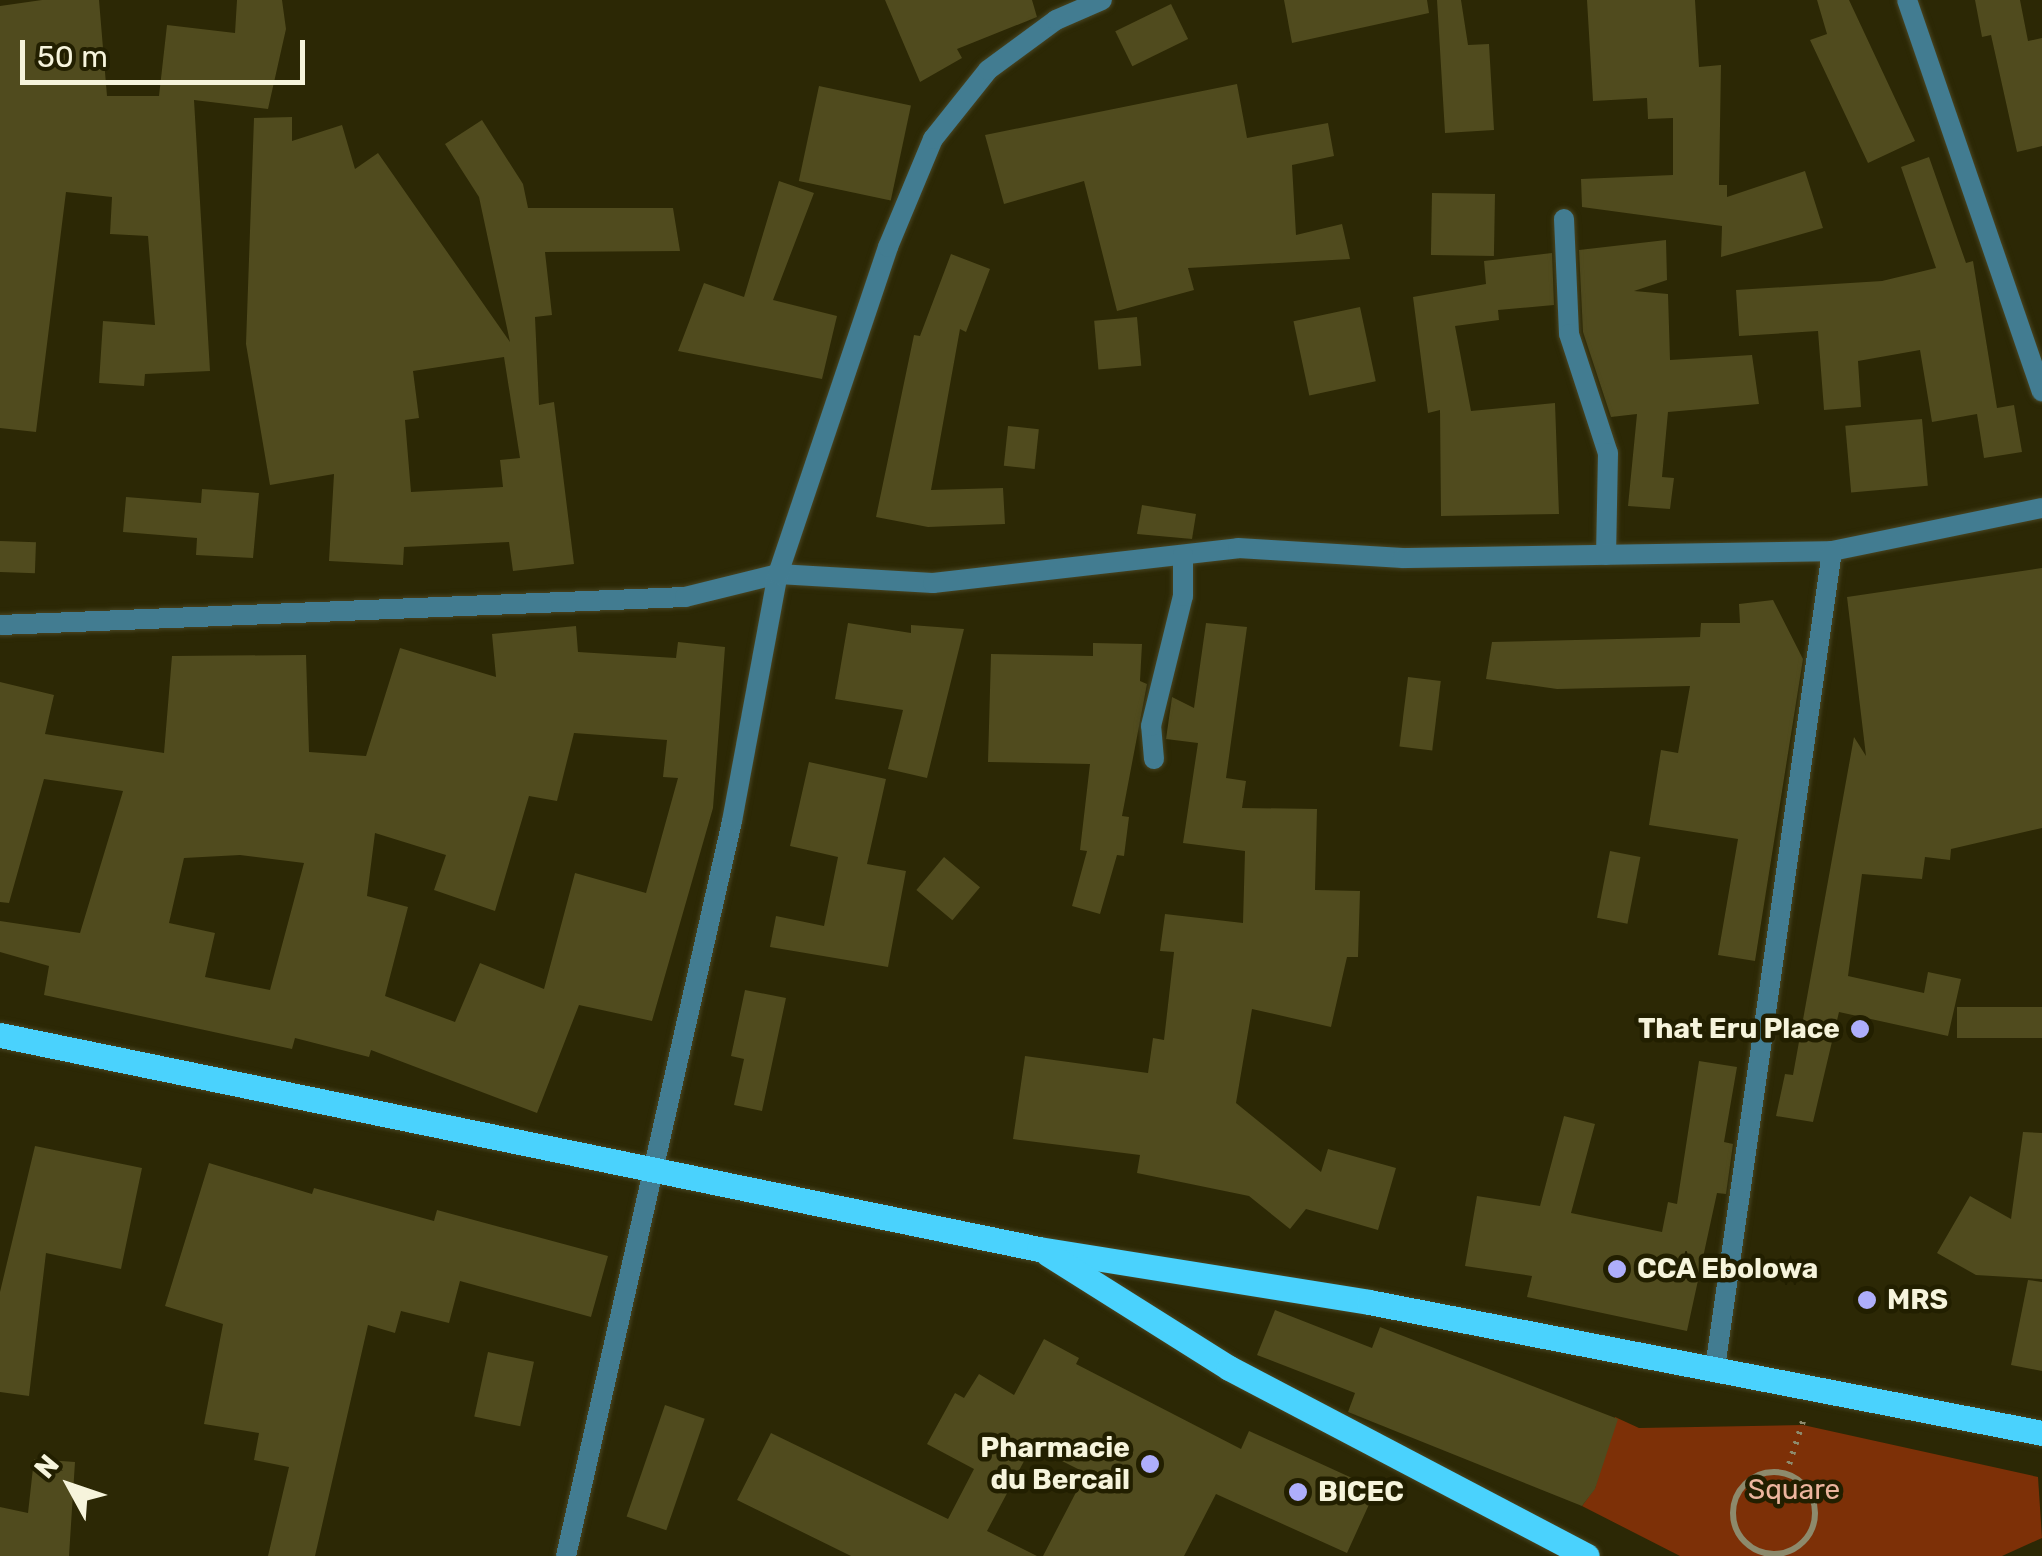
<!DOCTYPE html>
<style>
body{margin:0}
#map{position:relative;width:2042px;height:1556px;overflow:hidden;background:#2c2805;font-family:Rubik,sans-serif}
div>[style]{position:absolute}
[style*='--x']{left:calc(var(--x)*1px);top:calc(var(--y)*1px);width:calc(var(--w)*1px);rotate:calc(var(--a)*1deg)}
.green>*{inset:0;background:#7d3007}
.building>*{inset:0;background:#504b1e;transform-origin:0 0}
.path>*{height:6px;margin-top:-3px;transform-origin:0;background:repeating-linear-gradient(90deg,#8d8a6c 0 2.5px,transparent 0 10.5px)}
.path>.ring{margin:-3px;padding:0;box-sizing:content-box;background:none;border:6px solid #8d8a6c;border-radius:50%}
.roads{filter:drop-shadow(0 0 2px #484523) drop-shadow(0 0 2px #484523)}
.minor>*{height:20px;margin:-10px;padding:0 10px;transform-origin:10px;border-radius:10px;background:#427c91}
.primary>*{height:25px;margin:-12.5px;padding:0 12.5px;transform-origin:12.5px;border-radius:12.5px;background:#4ad2fd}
.dots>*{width:28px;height:28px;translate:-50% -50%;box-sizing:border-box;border:5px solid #221f00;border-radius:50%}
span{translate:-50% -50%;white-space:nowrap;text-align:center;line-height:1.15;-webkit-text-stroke:9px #221f00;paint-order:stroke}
.poi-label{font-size:28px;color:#f6f4dc;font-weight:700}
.right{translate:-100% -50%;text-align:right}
.left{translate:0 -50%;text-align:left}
.park-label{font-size:28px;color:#edb59e}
.north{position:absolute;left:20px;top:1436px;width:100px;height:100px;-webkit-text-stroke:8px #221f00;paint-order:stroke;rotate:310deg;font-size:28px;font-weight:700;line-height:40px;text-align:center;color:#f6f4dc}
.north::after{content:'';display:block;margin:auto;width:35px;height:45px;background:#f6f4dc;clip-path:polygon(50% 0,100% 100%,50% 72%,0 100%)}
.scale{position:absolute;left:20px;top:40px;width:285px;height:45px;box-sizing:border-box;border:5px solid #f6f4dc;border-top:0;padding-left:12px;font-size:30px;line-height:35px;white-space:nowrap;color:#f6f4dc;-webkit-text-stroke:8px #221f00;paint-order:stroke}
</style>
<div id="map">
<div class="green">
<i style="clip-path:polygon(1615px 1417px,1639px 1428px,1803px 1425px,2038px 1477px,2042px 1538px,2002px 1556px,1680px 1556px,1582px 1506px,1595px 1488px)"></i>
</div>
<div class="building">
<i style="clip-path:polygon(42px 0,99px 0,107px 96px,159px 96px,167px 25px,235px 33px,237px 0,282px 0,286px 29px,268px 109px,194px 100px,210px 371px,145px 374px,144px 386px,99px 383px,103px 321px,155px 325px,148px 236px,110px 234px,112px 197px,66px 192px,36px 432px,0 428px,0 6px)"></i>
<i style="clip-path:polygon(885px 0,1032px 0,1037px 17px,957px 49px,962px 58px,920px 82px)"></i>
<i style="clip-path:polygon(1284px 0,1427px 0,1429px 13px,1292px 43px)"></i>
<i style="clip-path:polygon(1437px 0,1461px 0,1468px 45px,1489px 44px,1494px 130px,1445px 133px)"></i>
<i style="clip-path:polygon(1587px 0,1695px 0,1699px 67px,1721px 65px,1719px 185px,1727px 185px,1727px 197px,1805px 171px,1823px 228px,1721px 257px,1722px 226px,1582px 207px,1581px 179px,1673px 175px,1673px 118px,1648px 119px,1647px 98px,1593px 101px)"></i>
<i style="clip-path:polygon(1817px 0,1849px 0,1915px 141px,1868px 163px,1810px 40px,1827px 34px)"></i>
<i style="clip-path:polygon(1975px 0,2020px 0,2028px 41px,2042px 38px,2042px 146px,2017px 152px,1991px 35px,1982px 37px)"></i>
<i style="left:1171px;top:4px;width:39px;height:62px;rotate:64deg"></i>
<i style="clip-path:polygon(1237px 84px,1247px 138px,1328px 123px,1334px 156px,1292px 165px,1296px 235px,1342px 224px,1350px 259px,1188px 268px,1194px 290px,1117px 311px,1084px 181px,1004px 204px,985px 135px)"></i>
<i style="left:819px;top:86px;width:94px;height:97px;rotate:12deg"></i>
<i style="clip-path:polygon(evenodd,292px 117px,292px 141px,342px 125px,355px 169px,378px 153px,510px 342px,479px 197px,445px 144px,482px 120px,523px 184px,528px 208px,673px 208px,680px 251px,545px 252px,552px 315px,535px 317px,539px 405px,554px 402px,574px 564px,513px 571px,509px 542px,404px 547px,403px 565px,329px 561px,334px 474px,270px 485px,246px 344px,254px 118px,292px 117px,504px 357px,520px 458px,500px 460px,503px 487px,411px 492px,405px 420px,419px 418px,413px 371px,504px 357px)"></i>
<i style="clip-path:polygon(1929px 157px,1966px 263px,1973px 261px,1997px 408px,2014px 405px,2022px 452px,1984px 458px,1977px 414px,1932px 422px,1920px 350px,1858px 361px,1861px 407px,1824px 410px,1818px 331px,1739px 336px,1736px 290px,1882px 281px,1936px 268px,1901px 167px)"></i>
<i style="clip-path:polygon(779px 181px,814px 193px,773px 300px,837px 316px,822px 379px,678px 351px,704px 283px,744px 297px)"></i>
<i style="left:1432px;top:193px;width:63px;height:62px;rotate:1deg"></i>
<i style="clip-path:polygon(1666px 240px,1667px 280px,1634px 291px,1668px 294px,1670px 360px,1752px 355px,1759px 404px,1668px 412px,1662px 477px,1674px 478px,1670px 509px,1628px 506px,1637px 414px,1611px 417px,1583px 332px,1579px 250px)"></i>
<i style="clip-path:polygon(1552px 253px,1554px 305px,1498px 310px,1499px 320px,1455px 326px,1471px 411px,1555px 403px,1559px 514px,1441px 516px,1440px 410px,1428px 413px,1413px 297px,1486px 284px,1484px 261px)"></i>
<i style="clip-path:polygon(951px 254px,990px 269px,966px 332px,960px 329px,931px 490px,1003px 488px,1005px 524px,928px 527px,876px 517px,914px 335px,920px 336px)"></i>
<i style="left:1360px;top:307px;width:76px;height:68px;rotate:78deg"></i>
<i style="left:1137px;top:317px;width:49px;height:43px;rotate:85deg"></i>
<i style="left:1922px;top:419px;width:67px;height:77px;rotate:85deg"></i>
<i style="left:1008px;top:426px;width:31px;height:40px;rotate:6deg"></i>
<i style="clip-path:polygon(202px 489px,259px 493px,253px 558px,196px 555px,197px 538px,123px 532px,126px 497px,201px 503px)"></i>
<i style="clip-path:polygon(1142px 505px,1196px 514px,1192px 539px,1137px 534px)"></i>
<i style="left:0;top:541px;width:36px;height:31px;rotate:2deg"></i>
<i style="clip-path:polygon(2042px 568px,2042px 828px,1951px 849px,1950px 860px,1925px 857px,1922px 879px,1862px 874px,1848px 976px,1924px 993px,1928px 972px,1961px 979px,1948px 1036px,1839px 1012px,1813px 1122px,1776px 1116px,1785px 1074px,1793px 1075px,1854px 737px,1866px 756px,1847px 597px)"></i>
<i style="clip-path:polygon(1773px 600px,1803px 659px,1755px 961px,1718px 955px,1738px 839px,1649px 825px,1661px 750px,1678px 753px,1690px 686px,1557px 689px,1486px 679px,1492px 642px,1700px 637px,1701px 623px,1740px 623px,1739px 604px)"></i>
<i style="clip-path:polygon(848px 623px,911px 633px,911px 625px,964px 629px,927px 778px,888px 769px,903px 710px,835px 699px)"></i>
<i style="clip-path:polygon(1206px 623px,1247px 627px,1226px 778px,1246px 781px,1242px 808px,1317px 809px,1315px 890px,1360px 891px,1358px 957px,1347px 957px,1331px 1027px,1252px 1009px,1236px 1103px,1321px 1172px,1328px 1149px,1396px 1168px,1378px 1230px,1306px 1209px,1290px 1229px,1249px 1196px,1137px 1173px,1140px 1155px,1013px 1139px,1025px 1056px,1148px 1073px,1153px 1038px,1164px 1040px,1174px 952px,1160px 951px,1165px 914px,1243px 923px,1245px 851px,1183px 843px,1198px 743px,1166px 739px,1172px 697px,1194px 708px)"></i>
<i style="clip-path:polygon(evenodd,576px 626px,578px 652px,676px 658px,678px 642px,725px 647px,713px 808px,652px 1021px,579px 1005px,537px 1113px,371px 1050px,369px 1057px,295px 1038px,292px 1049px,44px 995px,49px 966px,0 952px,0 921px,80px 933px,123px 791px,44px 779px,9px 903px,0 902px,0 682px,54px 695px,45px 734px,164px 753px,172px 656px,306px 655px,309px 752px,366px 756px,400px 648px,496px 677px,492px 634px,576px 626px,574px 733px,667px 740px,663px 777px,678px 778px,646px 893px,575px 873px,544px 989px,480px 963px,455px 1022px,385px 996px,408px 907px,367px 896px,375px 833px,446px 855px,434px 890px,495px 911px,529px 796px,557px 801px,574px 733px,576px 626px,240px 855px,304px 863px,270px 990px,205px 977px,215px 933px,169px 923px,184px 858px,240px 855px)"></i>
<i style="clip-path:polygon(1093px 643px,1142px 644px,1140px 681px,1147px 684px,1122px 816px,1129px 817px,1124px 856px,1117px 855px,1100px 914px,1072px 906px,1087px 851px,1080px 850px,1090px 764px,988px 762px,991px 654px,1093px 656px)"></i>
<i style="left:1408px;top:677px;width:33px;height:70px;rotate:7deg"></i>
<i style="clip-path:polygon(809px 762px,886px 779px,867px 864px,906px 871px,888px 967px,770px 947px,776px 916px,824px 926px,838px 857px,790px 846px)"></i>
<i style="left:1610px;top:851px;width:31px;height:68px;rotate:11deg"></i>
<i style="left:944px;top:857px;width:47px;height:43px;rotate:40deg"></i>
<i style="clip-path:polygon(745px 990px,786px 998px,762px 1111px,734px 1105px,744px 1059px,731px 1056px)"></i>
<i style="left:2042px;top:1007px;width:31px;height:85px;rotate:90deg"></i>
<i style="clip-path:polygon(1699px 1061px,1737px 1067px,1724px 1142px,1733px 1144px,1726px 1194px,1717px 1193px,1687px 1331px,1527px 1297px,1532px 1276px,1465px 1266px,1477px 1196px,1540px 1206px,1564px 1116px,1595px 1124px,1571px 1213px,1662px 1232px,1668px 1202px,1677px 1204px)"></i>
<i style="clip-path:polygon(2023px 1132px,2042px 1133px,2042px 1279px,1976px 1275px,1937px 1253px,1970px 1196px,2011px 1219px)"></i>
<i style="clip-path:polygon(35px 1146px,142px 1168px,121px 1269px,46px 1253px,29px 1396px,0 1392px,0 1292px)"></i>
<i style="clip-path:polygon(209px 1163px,312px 1194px,314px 1188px,434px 1221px,437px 1210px,608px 1256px,591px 1317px,460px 1281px,449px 1323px,401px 1311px,395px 1333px,368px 1325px,315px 1556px,268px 1556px,289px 1467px,254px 1460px,259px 1433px,204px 1424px,223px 1324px,165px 1306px)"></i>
<i style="clip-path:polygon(2028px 1280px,2042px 1282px,2042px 1371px,2011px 1365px)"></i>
<i style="clip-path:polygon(1275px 1310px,1372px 1348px,1380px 1327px,1618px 1419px,1595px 1489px,1582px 1506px,1348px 1412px,1355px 1393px,1257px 1355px)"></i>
<i style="clip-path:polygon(1044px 1339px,1079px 1358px,1076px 1364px,1241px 1449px,1249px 1431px,1376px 1489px,1347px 1553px,1216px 1494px,1184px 1556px,1043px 1556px,1086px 1473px,1032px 1446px,987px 1531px,1037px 1556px,851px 1556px,737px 1500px,771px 1433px,948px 1519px,974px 1469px,927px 1444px,955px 1393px,964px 1398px,979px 1374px,1014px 1395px)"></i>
<i style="left:488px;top:1352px;width:47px;height:66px;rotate:12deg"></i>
<i style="left:665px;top:1405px;width:42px;height:118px;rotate:19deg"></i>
<i style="clip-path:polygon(34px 1459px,75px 1462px,69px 1556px,0 1556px,0 1507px,28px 1513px)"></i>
</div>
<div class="path">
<i class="ring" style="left:1733px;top:1472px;width:76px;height:76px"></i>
<i style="--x:1786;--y:1474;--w:59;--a:-72.2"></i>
</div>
<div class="roads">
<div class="minor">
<i style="--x:1907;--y:0;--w:414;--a:71"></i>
<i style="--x:1564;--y:219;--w:115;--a:87.5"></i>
<i style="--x:1569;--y:334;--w:125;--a:71.9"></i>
<i style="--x:1608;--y:453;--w:102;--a:91.1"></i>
<i style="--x:0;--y:625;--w:686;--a:-2.34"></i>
<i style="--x:685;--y:597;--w:96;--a:-13.9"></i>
<i style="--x:778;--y:574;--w:155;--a:3.3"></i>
<i style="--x:933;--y:583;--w:307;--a:-6.5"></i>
<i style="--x:1238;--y:548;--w:165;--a:3.5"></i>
<i style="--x:1403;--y:558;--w:429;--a:-0.9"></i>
<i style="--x:1832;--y:551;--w:214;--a:-11.6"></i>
<i style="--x:1154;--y:759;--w:33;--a:-95"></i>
<i style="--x:1151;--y:726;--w:134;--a:-76.2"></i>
<i style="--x:1183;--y:596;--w:41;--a:-90"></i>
<i style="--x:1715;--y:1368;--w:825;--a:-81.85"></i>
<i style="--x:566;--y:1556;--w:754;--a:-77.27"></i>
<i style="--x:732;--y:821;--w:251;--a:-79.5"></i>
<i style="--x:778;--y:574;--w:345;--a:-71.4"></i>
<i style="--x:888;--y:247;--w:117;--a:-67.4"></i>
<i style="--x:933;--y:139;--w:88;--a:-51.4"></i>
<i style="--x:988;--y:70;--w:84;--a:-36.3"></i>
<i style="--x:1056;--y:20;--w:50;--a:-23.5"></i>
</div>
<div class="primary">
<i style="--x:0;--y:1035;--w:1061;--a:11.64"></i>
<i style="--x:1039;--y:1249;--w:334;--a:9.1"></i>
<i style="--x:1369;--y:1302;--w:686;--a:11.01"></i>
<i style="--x:1048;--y:1254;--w:214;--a:32.2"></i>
<i style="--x:1229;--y:1368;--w:404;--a:27.7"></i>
</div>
</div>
<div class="dots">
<i style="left:1860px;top:1029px;background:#aeaefb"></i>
<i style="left:1617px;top:1269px;background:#aeaefb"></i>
<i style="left:1867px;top:1300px;background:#aeaefb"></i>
<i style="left:1150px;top:1464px;background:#aeaefb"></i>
<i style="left:1298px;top:1492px;background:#aeaefb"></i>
</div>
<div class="poi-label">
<span class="right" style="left:1840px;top:1029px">That Eru Place</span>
<span class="left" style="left:1637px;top:1269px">CCA Ebolowa</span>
<span class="left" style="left:1887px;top:1300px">MRS</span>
<span class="right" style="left:1130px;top:1464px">Pharmacie<br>du Bercail</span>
<span class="left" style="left:1318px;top:1492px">BICEC</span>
</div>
<div class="park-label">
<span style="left:1794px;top:1490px">Square</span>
</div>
<div class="north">N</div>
<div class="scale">50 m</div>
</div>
